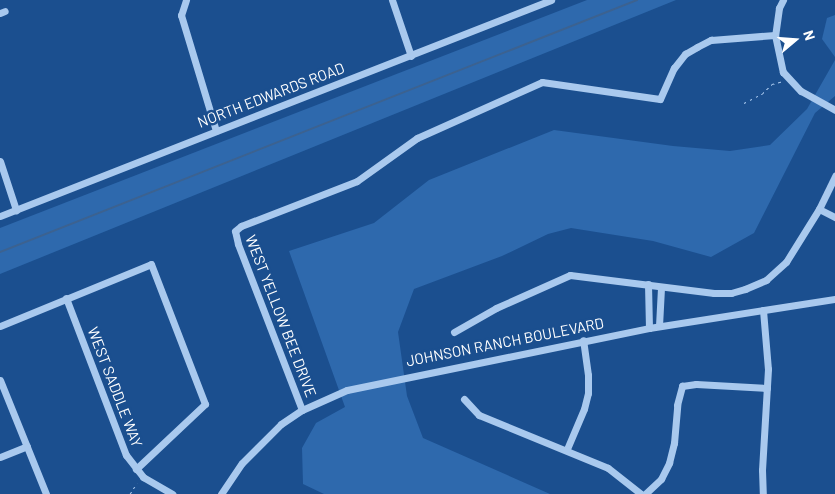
<!DOCTYPE html>
<style>
body{margin:0}
#map{position:relative;width:835px;height:494px;overflow:hidden;background:#1b4f8f;font-family:Barlow,sans-serif}
div>[style]{position:absolute}
[style*='--x']{left:calc(var(--x)*1px);top:calc(var(--y)*1px);width:calc(var(--w)*1px);rotate:calc(var(--a)*1deg)}
.green>*{inset:0;background:#2e69ad}
.stream>*{height:2px;margin:-1px;padding:0 1px;transform-origin:1px;border-radius:1px;background:#3c6290}
.path>*{height:1px;margin-top:-0.5px;transform-origin:0;background:repeating-linear-gradient(90deg,#a9c9ee 0 2.5px,transparent 0 6.5px)}
.minor>*{height:7px;margin:-3.5px;padding:0 3.5px;transform-origin:3.5px;border-radius:3.5px;background:#a9c9ee}
span{translate:-50% -50%;white-space:nowrap;text-align:center;line-height:1.15;-webkit-text-stroke:5px #1b4f8f;paint-order:stroke}
.street-label{font-size:15px;color:#fff}
.north{position:absolute;left:770px;top:15px;width:50px;height:50px;-webkit-text-stroke:4px #1b4f8f;paint-order:stroke;rotate:72deg;font-size:14px;font-weight:700;line-height:20px;text-align:center;color:#fff}
.north::after{content:'';display:block;margin:auto;width:18px;height:22px;background:#fff;clip-path:polygon(50% 0,100% 100%,50% 72%,0 100%)}
</style>
<div id="map">
<div class="green">
<i style="clip-path:polygon(587px 0,676px 0,0 274px,0 228px)"></i>
<i style="clip-path:polygon(835px 15px,835px 57px,822px 39px,827px 18px)"></i>
<i style="clip-path:polygon(835px 60px,835px 96px,815px 113px,754px 233px,711px 257px,653px 241px,571px 228px,548px 234px,502px 256px,414px 289px,398px 332px,407px 396px,423px 438px,550px 494px,324px 494px,303px 484px,302px 448px,316px 423px,345px 407px,289px 251px,374px 223px,429px 180px,554px 130px,673px 146px,730px 151px,770px 145px,807px 109px)"></i>
</div>
<div class="stream">
<i style="--x:0;--y:252;--w:685;--a:-21.58"></i>
</div>
<div class="path">
<i style="--x:744;--y:103;--w:20;--a:-27"></i>
<i style="--x:762;--y:94;--w:14;--a:-45"></i>
<i style="--x:772;--y:84;--w:11;--a:-15"></i>
<i style="--x:130;--y:494;--w:13;--a:-58"></i>
</div>
<div class="minor">
<i style="--x:186;--y:0;--w:16;--a:108"></i>
<i style="--x:181;--y:15;--w:121;--a:73.2"></i>
<i style="--x:392;--y:0;--w:59;--a:71.3"></i>
<i style="--x:783;--y:0;--w:9;--a:117"></i>
<i style="--x:779;--y:8;--w:27;--a:98"></i>
<i style="--x:775;--y:35;--w:38;--a:78"></i>
<i style="--x:783;--y:72;--w:26;--a:47"></i>
<i style="--x:801;--y:91;--w:39;--a:29"></i>
<i style="--x:0;--y:13;--w:5;--a:-22"></i>
<i style="--x:0;--y:161;--w:52;--a:71.9"></i>
<i style="--x:819;--y:209;--w:18;--a:27"></i>
<i style="--x:0;--y:216;--w:592;--a:-21.41"></i>
<i style="--x:648;--y:284;--w:44;--a:88.7"></i>
<i style="--x:66;--y:298;--w:168;--a:69.1"></i>
<i style="--x:126;--y:455;--w:28;--a:52"></i>
<i style="--x:143;--y:477;--w:34;--a:30"></i>
<i style="--x:763;--y:310;--w:59;--a:85.2"></i>
<i style="--x:768;--y:369;--w:101;--a:93.4"></i>
<i style="--x:762;--y:470;--w:24;--a:88"></i>
<i style="--x:0;--y:326;--w:163;--a:-22.3"></i>
<i style="--x:151;--y:264;--w:150;--a:68.9"></i>
<i style="--x:205;--y:404;--w:95;--a:136.7"></i>
<i style="--x:659;--y:326;--w:39;--a:-87"></i>
<i style="--x:454;--y:332;--w:48;--a:-29.7"></i>
<i style="--x:496;--y:308;--w:81;--a:-24"></i>
<i style="--x:570;--y:275;--w:145;--a:7.1"></i>
<i style="--x:714;--y:293;--w:17;--a:0"></i>
<i style="--x:731;--y:293;--w:15;--a:-16"></i>
<i style="--x:745;--y:289;--w:23;--a:-23"></i>
<i style="--x:766;--y:280;--w:27;--a:-42"></i>
<i style="--x:786;--y:262;--w:62;--a:-58.1"></i>
<i style="--x:819;--y:209;--w:37;--a:-64"></i>
<i style="--x:0;--y:380;--w:123;--a:68"></i>
<i style="--x:464;--y:399;--w:22;--a:47"></i>
<i style="--x:479;--y:415;--w:139;--a:22.3"></i>
<i style="--x:608;--y:468;--w:42;--a:38.2"></i>
<i style="--x:302;--y:410;--w:178;--a:-111.1"></i>
<i style="--x:238;--y:244;--w:13;--a:-103"></i>
<i style="--x:235;--y:231;--w:8;--a:-40"></i>
<i style="--x:241;--y:226;--w:124;--a:-21.2"></i>
<i style="--x:357;--y:181;--w:74;--a:-35.6"></i>
<i style="--x:417;--y:138;--w:137;--a:-24.1"></i>
<i style="--x:542;--y:82;--w:119;--a:8.2"></i>
<i style="--x:660;--y:99;--w:34;--a:-66"></i>
<i style="--x:674;--y:68;--w:18;--a:-52"></i>
<i style="--x:685;--y:54;--w:14;--a:-30"></i>
<i style="--x:697;--y:47;--w:16;--a:-27"></i>
<i style="--x:711;--y:40;--w:64;--a:-4.5"></i>
<i style="--x:567;--y:449;--w:43;--a:-67"></i>
<i style="--x:584;--y:409;--w:16;--a:-76"></i>
<i style="--x:588;--y:393;--w:18;--a:-90"></i>
<i style="--x:588;--y:375;--w:35;--a:-98"></i>
<i style="--x:0;--y:457;--w:29;--a:-22"></i>
<i style="--x:221;--y:494;--w:37;--a:-56"></i>
<i style="--x:242;--y:463;--w:55;--a:-45"></i>
<i style="--x:281;--y:424;--w:25;--a:-34"></i>
<i style="--x:302;--y:410;--w:49;--a:-24"></i>
<i style="--x:347;--y:390;--w:308;--a:-11.6"></i>
<i style="--x:649;--y:328;--w:188;--a:-8.9"></i>
<i style="--x:645;--y:494;--w:22;--a:-43"></i>
<i style="--x:661;--y:479;--w:18;--a:-63"></i>
<i style="--x:669;--y:463;--w:21;--a:-76"></i>
<i style="--x:674;--y:443;--w:38;--a:-85"></i>
<i style="--x:677;--y:405;--w:20;--a:-75"></i>
<i style="--x:682;--y:386;--w:14;--a:-8"></i>
<i style="--x:696;--y:384;--w:71;--a:3.2"></i>
</div>
<div class="street-label">
<span style="left:271px;top:95px;rotate:-21deg">NORTH EDWARDS ROAD</span>
<span style="left:281px;top:316px;rotate:69deg">WEST YELLOW BEE DRIVE</span>
<span style="left:505px;top:342px;rotate:-11deg">JOHNSON RANCH BOULEVARD</span>
<span style="left:115px;top:387px;rotate:69deg">WEST SADDLE WAY</span>
</div>
<div class="north">N</div>
</div>
